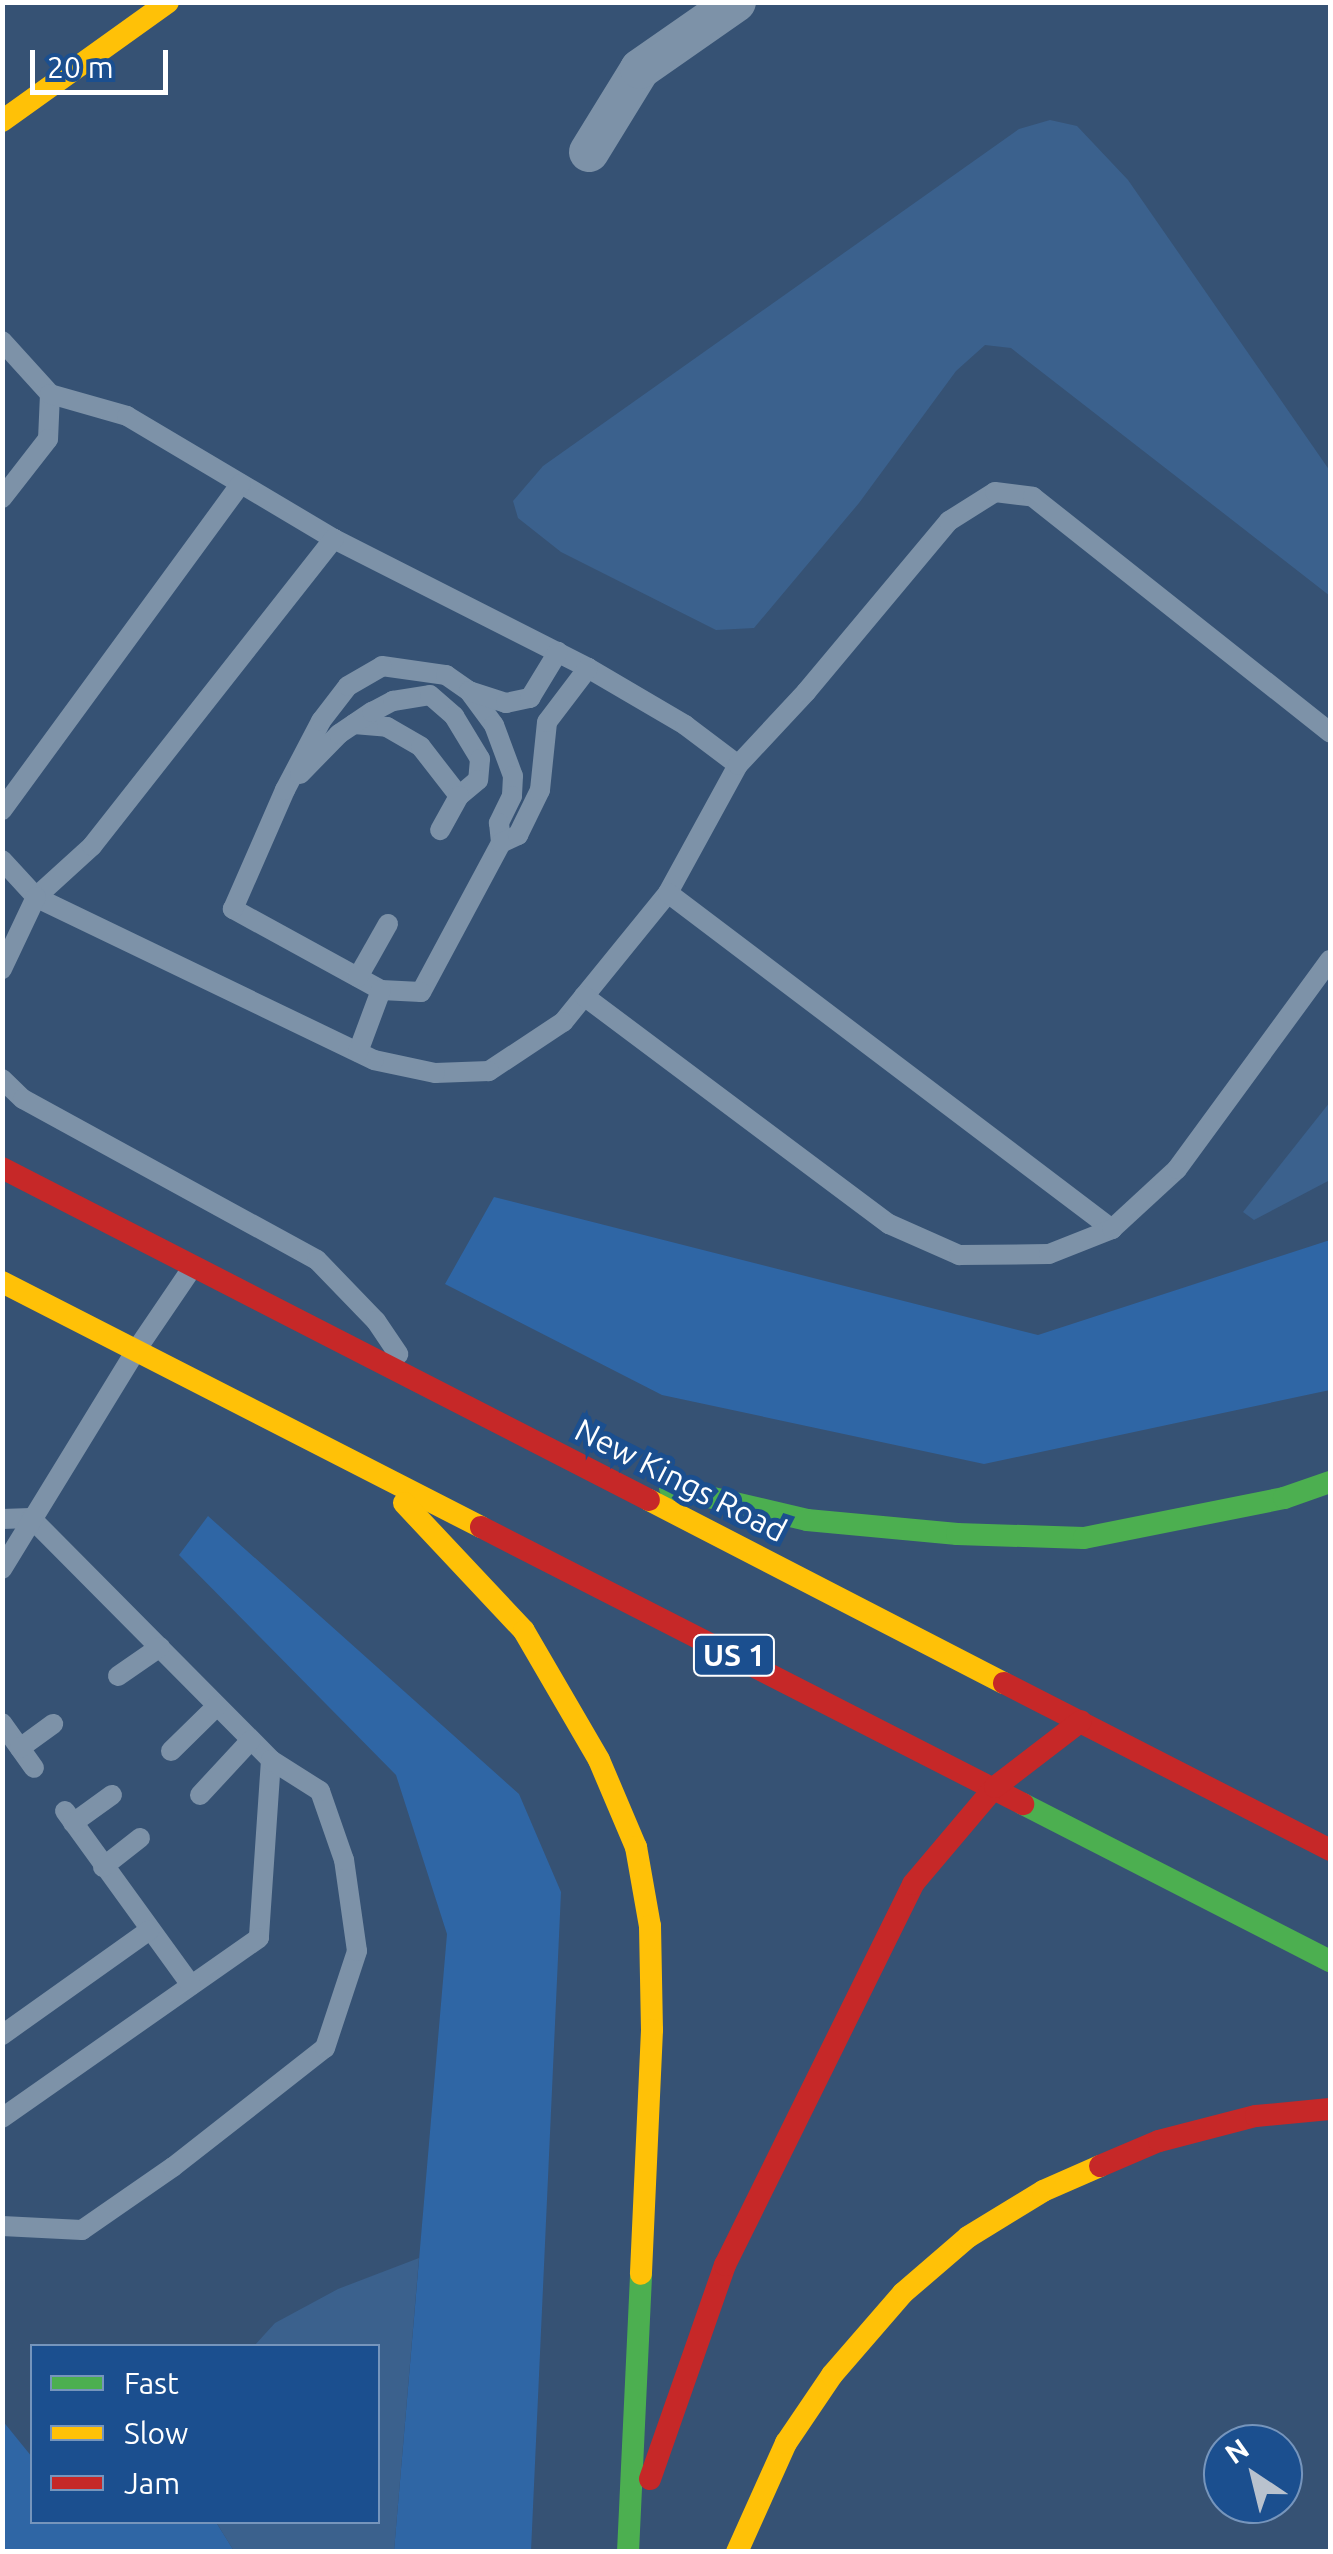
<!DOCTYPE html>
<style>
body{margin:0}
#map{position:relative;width:1333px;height:2554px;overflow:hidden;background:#365274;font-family:Ubuntu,sans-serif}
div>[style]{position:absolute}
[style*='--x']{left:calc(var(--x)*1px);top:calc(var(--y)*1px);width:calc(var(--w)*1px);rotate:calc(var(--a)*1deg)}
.green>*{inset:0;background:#2f66a5}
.water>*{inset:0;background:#3b618d}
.lane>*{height:20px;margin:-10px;padding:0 10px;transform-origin:10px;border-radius:10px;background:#7d92a8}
.street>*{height:40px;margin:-20px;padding:0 20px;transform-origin:20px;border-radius:20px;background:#7d92a8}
.fast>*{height:22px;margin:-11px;padding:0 11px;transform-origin:11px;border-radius:11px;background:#4caf50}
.slow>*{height:22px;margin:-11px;padding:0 11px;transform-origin:11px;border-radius:11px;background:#ffc107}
.jam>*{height:22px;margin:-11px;padding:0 11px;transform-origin:11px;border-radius:11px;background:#c62828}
span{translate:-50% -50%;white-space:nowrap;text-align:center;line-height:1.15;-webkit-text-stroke:10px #1b4f8f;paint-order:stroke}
.shield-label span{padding:2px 8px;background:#1b4f8f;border:2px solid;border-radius:8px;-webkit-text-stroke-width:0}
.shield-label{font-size:30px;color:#fff;font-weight:700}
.street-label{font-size:32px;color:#fff}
.frame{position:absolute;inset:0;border:5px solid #fff;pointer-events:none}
.legend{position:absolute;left:30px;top:2344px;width:350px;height:180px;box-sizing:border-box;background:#1b4f8f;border:2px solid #7695bc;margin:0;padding:12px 18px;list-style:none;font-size:30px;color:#fff}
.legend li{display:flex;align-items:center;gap:20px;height:50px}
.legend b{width:50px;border:2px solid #7695bc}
.north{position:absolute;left:1203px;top:2424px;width:100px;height:100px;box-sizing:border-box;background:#1b4f8f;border:2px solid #7695bc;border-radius:50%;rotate:325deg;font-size:28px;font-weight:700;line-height:40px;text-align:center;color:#fff}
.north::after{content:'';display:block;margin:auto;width:35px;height:45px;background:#b9c2ce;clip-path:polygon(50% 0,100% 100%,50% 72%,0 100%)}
.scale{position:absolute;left:30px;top:50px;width:138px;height:45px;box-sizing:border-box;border:5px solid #fff;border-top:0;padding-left:12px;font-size:30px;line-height:35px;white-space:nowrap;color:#fff;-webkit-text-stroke:8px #1b4f8f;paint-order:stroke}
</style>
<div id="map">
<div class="green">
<i style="clip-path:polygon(494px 1197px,1038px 1335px,1330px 1240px,1330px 1390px,984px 1464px,662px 1395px,445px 1284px)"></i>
<i style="clip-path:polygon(208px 1516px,519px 1794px,561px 1892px,531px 2551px,394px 2551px,447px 1934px,396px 1775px,179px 1555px)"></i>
<i style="clip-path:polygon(2px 2420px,32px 2457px,32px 2522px,216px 2522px,234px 2551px,3px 2551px)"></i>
</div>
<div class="water">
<i style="clip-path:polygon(1050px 120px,1077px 126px,1128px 180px,1330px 471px,1330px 596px,1011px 348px,985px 345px,956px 371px,859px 503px,754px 628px,716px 630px,561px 552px,518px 518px,513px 501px,543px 466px,1019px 129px)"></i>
<i style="clip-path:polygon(1330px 1102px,1330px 1180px,1254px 1220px,1243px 1212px)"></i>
<i style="clip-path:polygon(419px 2258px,394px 2551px,234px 2551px,216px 2522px,378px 2522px,378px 2346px,254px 2346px,275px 2323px,338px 2289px)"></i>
</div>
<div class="lane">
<i style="--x:2;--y:341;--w:72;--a:47.8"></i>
<i style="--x:50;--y:394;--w:45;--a:92.5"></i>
<i style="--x:48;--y:439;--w:75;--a:127.9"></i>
<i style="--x:50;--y:394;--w:80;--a:15.9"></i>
<i style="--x:127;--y:416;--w:241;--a:30.7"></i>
<i style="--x:334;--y:539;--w:285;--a:26.9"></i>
<i style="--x:588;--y:668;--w:113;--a:30.4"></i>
<i style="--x:685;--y:725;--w:66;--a:37"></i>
<i style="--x:738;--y:765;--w:146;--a:118.7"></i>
<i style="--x:668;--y:893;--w:166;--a:129.1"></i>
<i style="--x:563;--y:1022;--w:89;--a:146.5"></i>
<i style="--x:489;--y:1071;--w:54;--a:177.9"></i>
<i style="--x:435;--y:1073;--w:62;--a:-168"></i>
<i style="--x:374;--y:1060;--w:375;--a:-154.3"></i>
<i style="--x:36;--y:897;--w:76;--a:-42.3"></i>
<i style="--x:92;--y:846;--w:391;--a:-51.8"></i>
<i style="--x:382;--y:666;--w:65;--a:8"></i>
<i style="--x:446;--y:675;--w:28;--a:35"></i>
<i style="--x:469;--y:691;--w:42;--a:53.7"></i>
<i style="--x:494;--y:725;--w:54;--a:69.6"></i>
<i style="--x:513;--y:776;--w:20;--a:93"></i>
<i style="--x:512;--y:796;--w:30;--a:116"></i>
<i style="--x:499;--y:823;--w:20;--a:84"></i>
<i style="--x:501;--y:843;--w:169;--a:118.2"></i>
<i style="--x:421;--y:992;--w:40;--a:-177.1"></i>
<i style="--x:381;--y:990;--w:169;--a:-151.3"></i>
<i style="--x:233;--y:909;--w:130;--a:-66.4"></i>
<i style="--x:285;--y:790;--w:78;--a:-62.4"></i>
<i style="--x:321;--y:721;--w:44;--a:-52.4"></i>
<i style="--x:348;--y:686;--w:39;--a:-30"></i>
<i style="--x:469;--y:691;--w:39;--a:18"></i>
<i style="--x:506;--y:703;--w:25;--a:-12"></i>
<i style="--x:530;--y:698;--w:54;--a:-58.7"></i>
<i style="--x:354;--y:724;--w:33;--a:5"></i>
<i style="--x:387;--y:727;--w:39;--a:30"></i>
<i style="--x:421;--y:747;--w:62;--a:52.2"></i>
<i style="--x:738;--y:765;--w:100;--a:-47"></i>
<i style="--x:806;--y:692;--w:223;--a:-50.1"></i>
<i style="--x:949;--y:521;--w:54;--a:-32.2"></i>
<i style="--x:995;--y:492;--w:38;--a:7"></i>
<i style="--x:1033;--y:497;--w:379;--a:38.4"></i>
<i style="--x:300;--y:774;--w:56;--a:-45.7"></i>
<i style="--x:339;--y:734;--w:40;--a:-34"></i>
<i style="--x:372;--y:712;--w:24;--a:-28"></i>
<i style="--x:393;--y:701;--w:37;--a:-9"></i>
<i style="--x:430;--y:695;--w:32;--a:41"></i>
<i style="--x:454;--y:716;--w:50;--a:58.8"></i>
<i style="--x:480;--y:759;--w:21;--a:95"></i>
<i style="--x:478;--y:780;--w:25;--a:140"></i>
<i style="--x:459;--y:796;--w:39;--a:119"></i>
<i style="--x:2;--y:810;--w:404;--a:-53.8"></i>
<i style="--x:501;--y:843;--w:19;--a:-25"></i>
<i style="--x:518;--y:835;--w:50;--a:-63.9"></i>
<i style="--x:540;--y:790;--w:68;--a:-84.1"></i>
<i style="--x:547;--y:722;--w:68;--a:-52.8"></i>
<i style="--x:2;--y:860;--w:50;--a:47.4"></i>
<i style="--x:36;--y:897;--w:80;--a:115.3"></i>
<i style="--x:668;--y:893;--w:557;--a:37.12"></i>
<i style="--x:358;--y:977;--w:61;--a:-60.5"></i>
<i style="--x:584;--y:996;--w:381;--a:36.8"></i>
<i style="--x:889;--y:1224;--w:77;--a:23.9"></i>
<i style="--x:959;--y:1255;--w:90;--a:-0.6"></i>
<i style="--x:1049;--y:1254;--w:68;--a:-21.6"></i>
<i style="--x:1112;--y:1229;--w:88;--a:-42.7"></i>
<i style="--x:1177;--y:1169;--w:259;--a:-53.8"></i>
<i style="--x:358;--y:1052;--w:66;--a:-69.6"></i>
<i style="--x:2;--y:1079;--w:29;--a:44"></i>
<i style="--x:23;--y:1099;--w:335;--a:28.7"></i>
<i style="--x:317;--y:1260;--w:85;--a:46"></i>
<i style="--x:376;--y:1321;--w:40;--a:56"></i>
<i style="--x:2;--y:1519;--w:29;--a:-2"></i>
<i style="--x:31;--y:1518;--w:341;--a:45.2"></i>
<i style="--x:271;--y:1760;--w:178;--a:93.9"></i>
<i style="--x:259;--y:1938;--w:314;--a:145"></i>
<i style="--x:2;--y:1569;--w:258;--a:-58.5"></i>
<i style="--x:137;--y:1349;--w:98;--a:-55.8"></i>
<i style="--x:118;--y:1676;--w:51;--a:-34.6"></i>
<i style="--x:2;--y:1723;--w:55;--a:54.6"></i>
<i style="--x:20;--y:1748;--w:41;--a:-36"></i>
<i style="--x:171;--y:1751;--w:64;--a:-44.4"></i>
<i style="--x:200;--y:1795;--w:75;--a:-47.2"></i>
<i style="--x:65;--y:1811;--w:215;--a:54.1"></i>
<i style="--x:73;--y:1823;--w:48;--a:-35.7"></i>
<i style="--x:103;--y:1867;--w:47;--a:-38.1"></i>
<i style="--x:2;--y:2035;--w:181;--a:-35.4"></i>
<i style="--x:2;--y:2226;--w:80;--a:2.9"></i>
<i style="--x:82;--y:2230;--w:111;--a:-34.7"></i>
<i style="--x:173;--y:2167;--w:193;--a:-38.1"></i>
<i style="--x:325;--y:2048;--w:102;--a:-71.7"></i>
<i style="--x:357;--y:1951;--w:92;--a:-98.1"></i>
<i style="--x:344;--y:1860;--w:73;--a:-109.2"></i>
<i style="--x:320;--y:1791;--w:58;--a:-147.7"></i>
</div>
<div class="street">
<i style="--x:589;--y:152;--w:97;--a:-58.4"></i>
<i style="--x:640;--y:69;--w:117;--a:-34.9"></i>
</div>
<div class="fast">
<i style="--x:670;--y:1488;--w:141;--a:13.1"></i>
<i style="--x:807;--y:1520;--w:151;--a:5.3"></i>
<i style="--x:957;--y:1534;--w:127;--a:1.8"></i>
<i style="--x:1084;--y:1538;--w:204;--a:-11.3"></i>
<i style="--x:1284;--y:1498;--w:49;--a:-19.2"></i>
<i style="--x:1023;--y:1804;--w:345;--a:27.1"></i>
<i style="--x:628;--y:2552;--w:278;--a:-87.3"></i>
</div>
<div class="slow">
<i style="--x:2;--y:121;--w:204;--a:-35.6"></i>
<i style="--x:2;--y:1282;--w:538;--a:27.09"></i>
<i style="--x:649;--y:1500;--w:399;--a:27.3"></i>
<i style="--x:404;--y:1503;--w:175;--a:46.8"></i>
<i style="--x:524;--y:1631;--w:149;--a:59.8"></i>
<i style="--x:599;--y:1760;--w:95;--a:67"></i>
<i style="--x:636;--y:1847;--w:80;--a:80"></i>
<i style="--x:650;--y:1926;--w:104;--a:88.9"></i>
<i style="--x:652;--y:2030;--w:244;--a:92.6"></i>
<i style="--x:737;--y:2552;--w:120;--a:-65.8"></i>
<i style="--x:786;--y:2443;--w:82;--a:-55.9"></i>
<i style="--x:832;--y:2375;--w:108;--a:-49.1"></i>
<i style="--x:903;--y:2293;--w:86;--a:-40.7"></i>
<i style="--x:968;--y:2237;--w:88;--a:-31.5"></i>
<i style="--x:1043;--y:2191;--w:62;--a:-23.7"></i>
</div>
<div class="jam">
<i style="--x:2;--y:1168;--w:727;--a:27.16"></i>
<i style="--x:481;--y:1527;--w:609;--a:27.07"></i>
<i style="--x:1004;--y:1683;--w:366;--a:27.1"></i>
<i style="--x:1100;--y:2166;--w:64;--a:-23"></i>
<i style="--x:1159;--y:2141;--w:100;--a:-14.5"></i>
<i style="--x:1256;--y:2116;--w:74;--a:-5.4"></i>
<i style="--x:650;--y:2479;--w:227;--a:-70.7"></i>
<i style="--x:725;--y:2265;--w:425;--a:-63.7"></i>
<i style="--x:913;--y:1884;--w:127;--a:-49.8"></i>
<i style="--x:995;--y:1787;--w:108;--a:-37.5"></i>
</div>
<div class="shield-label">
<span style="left:734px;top:1655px">US 1</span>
</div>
<div class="street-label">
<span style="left:681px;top:1480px;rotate:27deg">New Kings Road</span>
</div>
<div class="frame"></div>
<ul class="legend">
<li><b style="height:12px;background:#4caf50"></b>Fast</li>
<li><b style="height:12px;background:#ffc107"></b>Slow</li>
<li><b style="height:12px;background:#c62828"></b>Jam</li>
</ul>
<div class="north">N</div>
<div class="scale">20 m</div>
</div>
